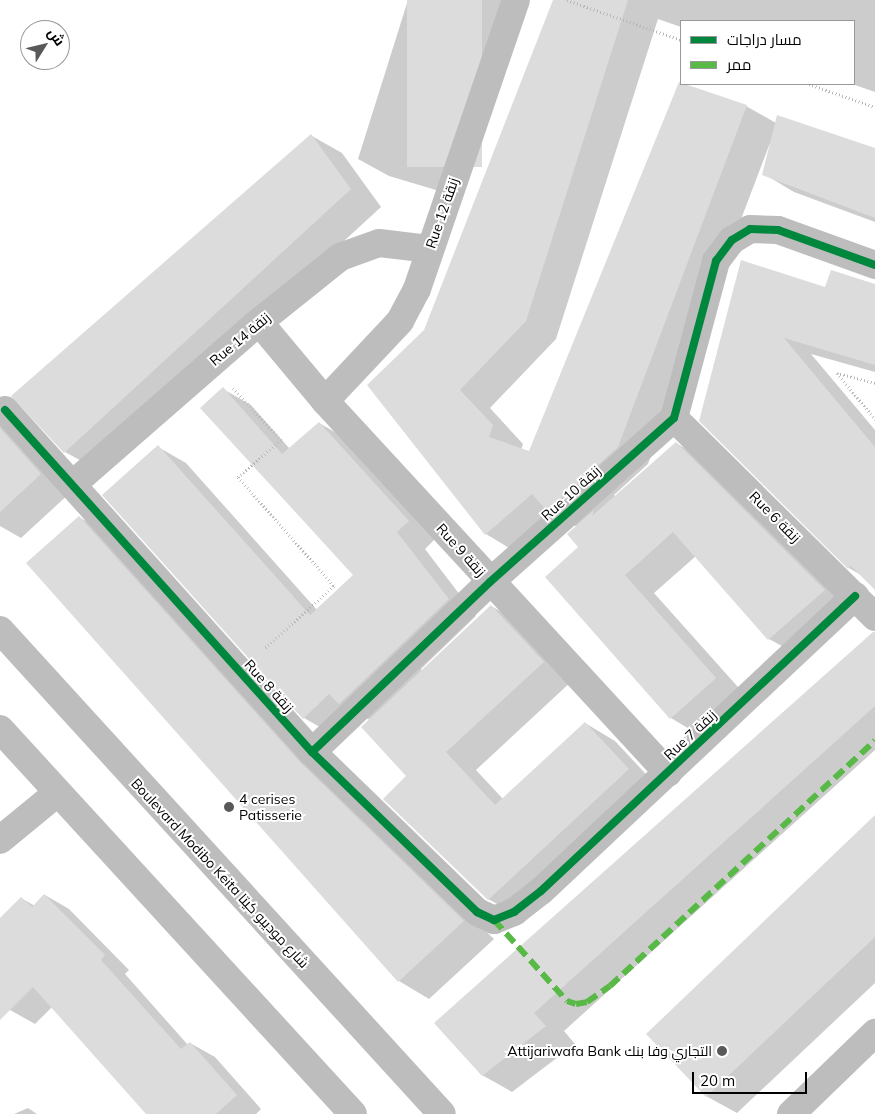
<!DOCTYPE html>
<meta charset="utf-8">
<style>
body{margin:0}
#map{position:relative;width:875px;height:1114px;overflow:hidden;background:#fff;font-family:Mulish,Cairo,sans-serif}
div>[style]{position:absolute}
[style*='--x']{left:calc(var(--x)*1px);top:calc(var(--y)*1px);width:calc(var(--w)*1px);rotate:calc(var(--a)*1deg)}
.shadow>*{inset:0;background:#0003}
.building>*{inset:0;background:#dcdcdc;transform-origin:0 0}
.path>*{height:3px;margin-top:-1.5px;transform-origin:0;background:repeating-linear-gradient(90deg,#b8b8b8 0 1px,transparent 0 3.5px)}
.minor>*{height:28px;margin:-14px;padding:0 14px;transform-origin:14px;border-radius:14px;background:#bdbdbd}
.major>*{height:28px;margin:-14px;padding:0 14px;transform-origin:14px;border-radius:14px;background:#bdbdbd}
.quiet>*{height:6px;margin-top:-3px;transform-origin:0;background:repeating-linear-gradient(90deg,#58b947 0 12px,transparent 0 18px)}
.cycleway>*{height:8px;margin:-4px;padding:0 4px;transform-origin:4px;border-radius:4px;background:#00873e}
.dots>*{width:14px;height:14px;translate:-50% -50%;box-sizing:border-box;border:2px solid #fff;border-radius:50%}
span{translate:-50% -50%;white-space:nowrap;text-align:center;line-height:1.15;-webkit-text-stroke:4px #fff;paint-order:stroke}
.street-label{font-size:14px;color:#000}
.poi-label{font-size:14px;color:#000}
.left{translate:0 -50%;text-align:left}
.right{translate:-100% -50%;text-align:right}
.legend{position:absolute;left:680px;top:20px;width:175px;height:65px;box-sizing:border-box;background:#fff;border:1px solid #999;margin:0;padding:6px 9px;list-style:none;font-size:15px;color:#000}
.legend li{display:flex;align-items:center;gap:10px;height:25px}
.legend b{width:25px;border:1px solid #999}
.north{position:absolute;left:20px;top:20px;width:50px;height:50px;box-sizing:border-box;background:#fff;border:1px solid #999;border-radius:50%;rotate:54deg;font-size:14px;font-weight:700;line-height:20px;text-align:center;color:#000}
.north::after{content:'';display:block;margin:auto;width:18px;height:22px;background:#595959;clip-path:polygon(50% 0,100% 100%,50% 72%,0 100%)}
.scale{position:absolute;left:692px;top:1072px;width:115px;height:22px;box-sizing:border-box;border:2px solid #000;border-top:0;padding-left:6px;font-size:15px;line-height:18px;white-space:nowrap;color:#000;-webkit-text-stroke:4px #fff;paint-order:stroke}
</style>
<div id="map">
<div class="shadow">
<i style="clip-path:polygon(408px 0,518px 0,456px 196px,389px 176px,358px 159px)"></i>
<i style="clip-path:polygon(559px 0,875px 0,875px 92px,852px 84px,854px 84px,854px 21px,681px 21px,681px 27px,658px 19px,556px 339px,490px 408px,523px 444px,521px 450px,529px 453px,746px 106px,776px 123px,875px 150px,875px 222px,794px 192px,764px 174px,771px 143px,770px 143px,648px 464px,614px 495px,616px 497px,676px 443px,707px 461px,855px 608px,800px 656px,769px 639px,696px 556px,654px 593px,746px 696px,701px 736px,671px 718px,547px 577px,580px 547px,577px 527px,558px 516px,516px 552px,486px 534px,425px 331px)"></i>
<i style="clip-path:polygon(312px 136px,342px 153px,381px 207px,96px 469px,65px 452px)"></i>
<i style="clip-path:polygon(875px 285px,875px 372px,811px 354px,875px 430px,875px 588px,861px 575px,849px 568px,701px 421px,826px 288px)"></i>
<i style="clip-path:polygon(223px 389px,251px 405px,290px 449px,319px 423px,347px 439px,436px 538px,425px 549px,476px 616px,421px 669px,422px 671px,491px 606px,522px 624px,573px 680px,476px 770px,503px 799px,585px 723px,615px 741px,658px 787px,519px 916px,488px 899px,370px 720px,355px 712px,332px 734px,304px 718px,104px 495px,158px 447px,186px 463px,317px 610px,354px 575px)"></i>
<i style="clip-path:polygon(0 397px,12px 404px,71px 492px,21px 538px,0 526px)"></i>
<i style="clip-path:polygon(79px 517px,109px 535px,331px 781px,494px 939px,429px 999px,399px 981px,28px 563px)"></i>
<i style="clip-path:polygon(875px 633px,875px 750px,564px 1031px,575px 1044px,512px 1092px,482px 1075px,436px 1023px)"></i>
<i style="clip-path:polygon(875px 816px,875px 983px,737px 1113px,706px 1096px)"></i>
<i style="clip-path:polygon(45px 895px,69px 909px,129px 970px,125px 974px,188px 1045px,190px 1043px,215px 1057px,261px 1109px,256px 1114px,147px 1114px,52px 1007px,35px 1024px,10px 1010px,0 1000px,0 920px,21px 898px,35px 906px)"></i>
<i style="clip-path:polygon(28px 1108px,37px 1114px,14px 1114px)"></i>
</div>
<div class="building">
<i style="left:407px;top:0;width:75px;height:167px"></i>
<i style="clip-path:polygon(553px 0,628px 0,526px 321px,460px 390px,493px 425px,489px 437px,529px 451px,679px 82px,747px 105px,618px 447px,547px 511px,532px 494px,485px 535px,367px 385px,424px 330px)"></i>
<i style="clip-path:polygon(777px 115px,875px 148px,875px 218px,762px 175px)"></i>
<i style="clip-path:polygon(311px 134px,351px 189px,64px 453px,11px 396px)"></i>
<i style="clip-path:polygon(741px 260px,825px 287px,831px 270px,875px 284px,875px 365px,784px 338px,875px 447px,875px 590px,851px 566px,848px 569px,699px 421px)"></i>
<i style="clip-path:polygon(223px 387px,282px 454px,319px 422px,409px 521px,397px 532px,449px 599px,339px 704px,329px 694px,303px 719px,102px 495px,158px 445px,310px 615px,353px 575px,200px 408px)"></i>
<i style="clip-path:polygon(0 428px,41px 474px,0 512px)"></i>
<i style="clip-path:polygon(676px 442px,825px 590px,768px 640px,673px 532px,625px 575px,716px 678px,670px 719px,545px 577px,578px 547px,567px 534px,594px 510px,592px 516px)"></i>
<i style="clip-path:polygon(79px 516px,300px 762px,464px 921px,398px 982px,26px 563px)"></i>
<i style="clip-path:polygon(491px 605px,544px 662px,446px 752px,495px 805px,585px 722px,629px 769px,488px 900px,383px 799px,406px 776px,361px 727px)"></i>
<i style="clip-path:polygon(873px 632px,875px 632px,875px 706px,534px 1013px,546px 1026px,482px 1076px,434px 1023px)"></i>
<i style="clip-path:polygon(875px 815px,875px 937px,706px 1097px,646px 1034px)"></i>
<i style="clip-path:polygon(44px 894px,105px 955px,101px 960px,181px 1049px,190px 1042px,237px 1095px,216px 1114px,146px 1114px,33px 987px,0 1020px,0 918px,21px 897px,32px 907px)"></i>
</div>
<div class="path">
<i style="--x:567;--y:0;--w:121;--a:19.3"></i>
<i style="--x:809;--y:84;--w:70;--a:19.2"></i>
<i style="--x:875;--y:383;--w:39;--a:-165"></i>
<i style="--x:837;--y:373;--w:60;--a:50.4"></i>
<i style="--x:233;--y:388;--w:71;--a:47.3"></i>
<i style="--x:281;--y:440;--w:57;--a:139.3"></i>
<i style="--x:238;--y:477;--w:145;--a:48.6"></i>
<i style="--x:334;--y:586;--w:94;--a:138"></i>
</div>
<div class="minor">
<i style="--x:259;--y:322;--w:103;--a:50.1"></i>
<i style="--x:325;--y:401;--w:506;--a:47.32"></i>
<i style="--x:325;--y:401;--w:110;--a:-46.8"></i>
<i style="--x:400;--y:321;--w:36;--a:-62"></i>
<i style="--x:417;--y:289;--w:305;--a:-71.1"></i>
<i style="--x:5;--y:410;--w:460;--a:48.1"></i>
<i style="--x:312;--y:752;--w:230;--a:44.1"></i>
<i style="--x:477;--y:912;--w:19;--a:25"></i>
<i style="--x:494;--y:920;--w:22;--a:-22"></i>
<i style="--x:514;--y:912;--w:34;--a:-38"></i>
<i style="--x:541;--y:891;--w:431;--a:-43.2"></i>
<i style="--x:674;--y:418;--w:283;--a:44.7"></i>
<i style="--x:73;--y:484;--w:247;--a:-41.1"></i>
<i style="--x:259;--y:322;--w:104;--a:-38.7"></i>
<i style="--x:340;--y:257;--w:41;--a:-19.7"></i>
<i style="--x:379;--y:243;--w:50;--a:6.8"></i>
<i style="--x:312;--y:752;--w:246;--a:-43.7"></i>
<i style="--x:490;--y:582;--w:246;--a:-41.7"></i>
<i style="--x:674;--y:418;--w:163;--a:-75"></i>
<i style="--x:716;--y:261;--w:26;--a:-53"></i>
<i style="--x:732;--y:240;--w:21;--a:-31"></i>
<i style="--x:750;--y:229;--w:28;--a:2"></i>
<i style="--x:778;--y:230;--w:103;--a:19.8"></i>
<i style="--x:0;--y:840;--w:74;--a:-39.5"></i>
</div>
<div class="major">
<i style="--x:0;--y:630;--w:655;--a:47.6"></i>
<i style="--x:0;--y:729;--w:522;--a:47.48"></i>
<i style="--x:791;--y:1114;--w:117;--a:-44"></i>
</div>
<div class="quiet">
<i style="--x:494;--y:920;--w:109;--a:48"></i>
<i style="--x:567;--y:1001;--w:9;--a:18"></i>
<i style="--x:576;--y:1004;--w:11;--a:-10"></i>
<i style="--x:587;--y:1002;--w:28;--a:-35"></i>
<i style="--x:610;--y:986;--w:361;--a:-42.8"></i>
</div>
<div class="cycleway">
<i style="--x:5;--y:410;--w:460;--a:48.1"></i>
<i style="--x:312;--y:752;--w:230;--a:44.1"></i>
<i style="--x:477;--y:912;--w:19;--a:25"></i>
<i style="--x:494;--y:920;--w:22;--a:-22"></i>
<i style="--x:514;--y:912;--w:34;--a:-38"></i>
<i style="--x:541;--y:891;--w:431;--a:-43.2"></i>
<i style="--x:312;--y:752;--w:246;--a:-43.7"></i>
<i style="--x:490;--y:582;--w:246;--a:-41.7"></i>
<i style="--x:674;--y:418;--w:163;--a:-75"></i>
<i style="--x:716;--y:261;--w:26;--a:-53"></i>
<i style="--x:732;--y:240;--w:21;--a:-31"></i>
<i style="--x:750;--y:229;--w:28;--a:2"></i>
<i style="--x:778;--y:230;--w:103;--a:19.8"></i>
</div>
<div class="dots">
<i style="left:229px;top:807px;background:#595959"></i>
<i style="left:722px;top:1051px;background:#595959"></i>
</div>
<div class="street-label">
<span style="left:442px;top:213px;rotate:-71deg">Rue 12 زنقة</span>
<span style="left:240px;top:339px;rotate:-40deg">Rue 14 زنقة</span>
<span style="left:571px;top:493px;rotate:-42deg">Rue 10 زنقة</span>
<span style="left:775px;top:517px;rotate:45deg">Rue 6 زنقة</span>
<span style="left:461px;top:550px;rotate:48deg">Rue 9 زنقة</span>
<span style="left:269px;top:686px;rotate:48deg">Rue 8 زنقة</span>
<span style="left:690px;top:735px;rotate:-43deg">Rue 7 زنقة</span>
<span style="left:220px;top:873px;rotate:47deg">Boulevard Modibo Keita شارع موديبو كيتا</span>
</div>
<div class="poi-label">
<span class="left" style="left:239px;top:807px">4 cerises<br>Patisserie</span>
<span class="right" style="left:712px;top:1051px">Attijariwafa Bank التجاري وفا بنك</span>
</div>
<ul class="legend">
<li><b style="height:6px;background:#00873e"></b>مسار دراجات</li>
<li><b style="height:6px;background:#58b947"></b>ممر</li>
</ul>
<div class="north">ش</div>
<div class="scale">20 m</div>
</div>
